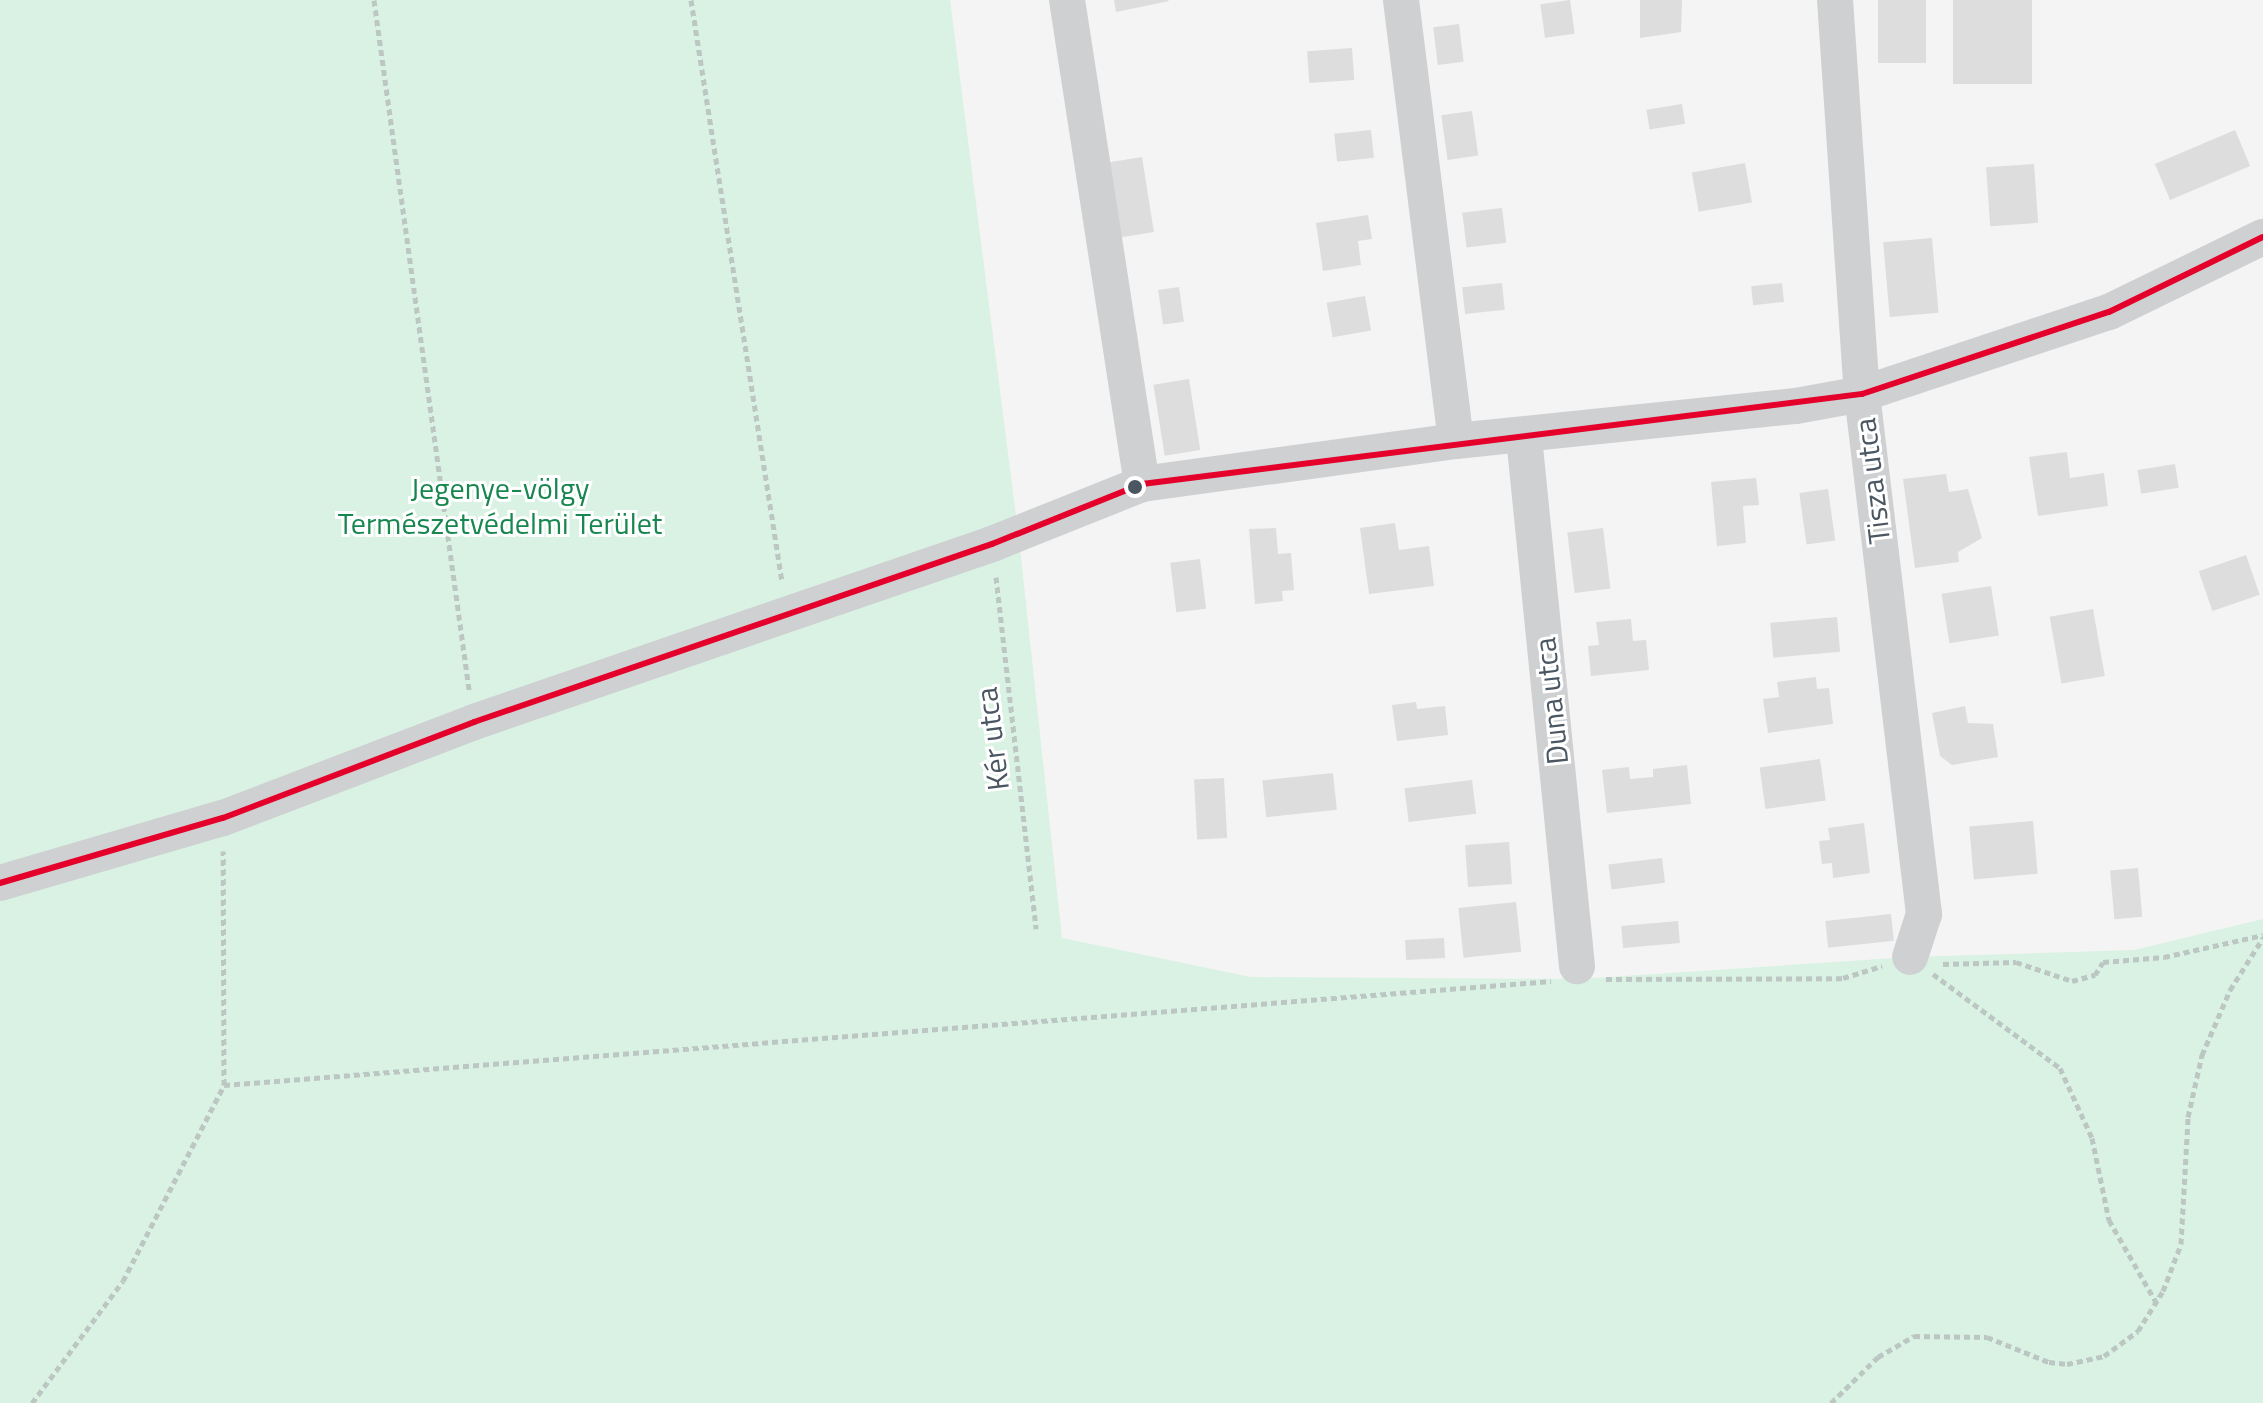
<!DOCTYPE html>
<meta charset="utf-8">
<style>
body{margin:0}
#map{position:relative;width:2263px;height:1403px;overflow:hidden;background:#f4f4f4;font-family:"Titillium Web",sans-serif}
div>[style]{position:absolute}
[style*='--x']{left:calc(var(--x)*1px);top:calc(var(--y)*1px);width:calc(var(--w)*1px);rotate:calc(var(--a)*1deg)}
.green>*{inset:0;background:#d9f2e3}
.building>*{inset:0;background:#ddddde;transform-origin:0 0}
.path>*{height:5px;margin-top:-2.5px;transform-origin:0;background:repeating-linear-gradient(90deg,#bcc7c4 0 6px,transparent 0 10px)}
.minor>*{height:36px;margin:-18px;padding:0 18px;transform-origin:18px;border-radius:18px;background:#ced0d2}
.bus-1>*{height:6px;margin:-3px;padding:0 3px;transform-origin:3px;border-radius:3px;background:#e4002b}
.dots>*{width:22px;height:22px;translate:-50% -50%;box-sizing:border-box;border:4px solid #fff;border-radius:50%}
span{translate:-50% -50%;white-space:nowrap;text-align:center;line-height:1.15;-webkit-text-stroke:6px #fff;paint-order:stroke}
.street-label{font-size:30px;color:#4a5661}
.park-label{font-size:30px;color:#17864f}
</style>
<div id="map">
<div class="green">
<i style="clip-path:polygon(0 0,950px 0,1019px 539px,1062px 938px,1251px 977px,1579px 979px,1910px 957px,2134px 950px,2263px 919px,2263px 1403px,0 1403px)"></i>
</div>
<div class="building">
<i style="clip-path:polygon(1114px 0,1168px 0,1169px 1px,1116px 12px)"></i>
<i style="left:1570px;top:0;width:34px;height:30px;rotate:82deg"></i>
<i style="clip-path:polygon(1640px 0,1682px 0,1681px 32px,1640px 38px)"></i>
<i style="left:1878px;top:0;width:48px;height:63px"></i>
<i style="left:1953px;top:0;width:79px;height:84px"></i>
<i style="left:1459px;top:24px;width:38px;height:26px;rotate:83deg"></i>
<i style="left:1352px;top:48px;width:32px;height:45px;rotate:86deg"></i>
<i style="left:1682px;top:104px;width:20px;height:36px;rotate:81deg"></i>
<i style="left:1472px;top:111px;width:45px;height:31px;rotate:82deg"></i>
<i style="left:1371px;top:130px;width:28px;height:37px;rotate:84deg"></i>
<i style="left:2235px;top:130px;width:39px;height:87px;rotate:67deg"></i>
<i style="left:1142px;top:157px;width:76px;height:36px;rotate:81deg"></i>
<i style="left:1745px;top:163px;width:40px;height:54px;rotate:80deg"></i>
<i style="left:2034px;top:164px;width:59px;height:48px;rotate:86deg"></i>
<i style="left:1502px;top:208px;width:35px;height:40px;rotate:83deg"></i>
<i style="clip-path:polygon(1368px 215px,1372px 239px,1358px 241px,1361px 265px,1323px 271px,1316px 223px)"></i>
<i style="left:1932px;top:238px;width:75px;height:49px;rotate:85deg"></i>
<i style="left:1502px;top:283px;width:27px;height:40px;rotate:84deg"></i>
<i style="left:1782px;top:283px;width:19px;height:31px;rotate:84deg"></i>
<i style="left:1179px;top:287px;width:35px;height:21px;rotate:82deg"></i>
<i style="left:1365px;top:296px;width:35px;height:39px;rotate:80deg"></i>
<i style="left:1189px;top:379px;width:72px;height:36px;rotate:81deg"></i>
<i style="clip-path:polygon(2067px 452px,2070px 478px,2104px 473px,2108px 506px,2038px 516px,2029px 457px)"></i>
<i style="left:2175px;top:464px;width:24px;height:38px;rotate:81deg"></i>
<i style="clip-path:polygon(1946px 474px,1949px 492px,1968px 489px,1982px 538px,1958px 552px,1959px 562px,1915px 568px,1903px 479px)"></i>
<i style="clip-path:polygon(1756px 478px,1759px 505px,1743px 506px,1746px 543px,1717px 546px,1711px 482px)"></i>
<i style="left:1828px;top:489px;width:52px;height:29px;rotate:82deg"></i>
<i style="clip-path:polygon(1395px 523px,1399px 550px,1429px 546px,1434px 586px,1369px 594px,1360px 528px)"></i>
<i style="clip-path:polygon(1276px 528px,1278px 554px,1291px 553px,1294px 590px,1282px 591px,1283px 601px,1255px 604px,1249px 529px)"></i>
<i style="left:1603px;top:528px;width:61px;height:36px;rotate:83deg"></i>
<i style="left:2246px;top:555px;width:42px;height:50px;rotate:71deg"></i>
<i style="left:1200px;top:559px;width:50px;height:30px;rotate:83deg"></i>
<i style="left:1991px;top:586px;width:50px;height:50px;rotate:81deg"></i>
<i style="left:2093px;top:609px;width:68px;height:44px;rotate:80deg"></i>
<i style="left:1837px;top:617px;width:35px;height:67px;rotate:85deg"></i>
<i style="clip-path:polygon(1631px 619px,1633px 641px,1646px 640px,1649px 670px,1591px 676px,1588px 646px,1599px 645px,1596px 622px)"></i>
<i style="clip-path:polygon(1816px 677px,1817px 689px,1829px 688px,1833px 724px,1768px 733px,1763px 699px,1779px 697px,1777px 682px)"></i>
<i style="clip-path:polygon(1416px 702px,1417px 709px,1445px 706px,1448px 735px,1397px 741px,1392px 705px)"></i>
<i style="clip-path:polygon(1965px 706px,1968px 723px,1993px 724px,1998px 757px,1952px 765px,1940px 756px,1932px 713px)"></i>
<i style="left:1820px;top:759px;width:42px;height:61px;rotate:82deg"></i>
<i style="clip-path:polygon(1687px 765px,1691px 804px,1607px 813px,1602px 770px,1629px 767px,1630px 779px,1653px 777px,1653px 769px)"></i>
<i style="left:1333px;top:773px;width:37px;height:71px;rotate:84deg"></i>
<i style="left:1224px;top:778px;width:60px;height:30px;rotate:87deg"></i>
<i style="left:1472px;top:780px;width:34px;height:68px;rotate:83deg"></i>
<i style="left:2033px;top:821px;width:53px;height:64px;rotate:85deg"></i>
<i style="clip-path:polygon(1864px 823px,1870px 873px,1833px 878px,1832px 863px,1822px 864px,1819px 841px,1830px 840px,1828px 828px)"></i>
<i style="left:1509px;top:842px;width:42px;height:44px;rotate:86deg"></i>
<i style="left:1662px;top:858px;width:25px;height:54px;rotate:83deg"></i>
<i style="left:2138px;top:868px;width:49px;height:28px;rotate:85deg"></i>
<i style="left:1516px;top:902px;width:50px;height:58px;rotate:84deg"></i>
<i style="left:1891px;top:914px;width:27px;height:66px;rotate:84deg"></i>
<i style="left:1678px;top:921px;width:22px;height:57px;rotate:85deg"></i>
<i style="left:1444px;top:938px;width:20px;height:39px;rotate:87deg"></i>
</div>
<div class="path">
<i style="--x:374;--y:0;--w:696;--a:82.15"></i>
<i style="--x:691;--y:0;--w:589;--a:81.11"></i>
<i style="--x:996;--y:577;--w:354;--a:83.5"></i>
<i style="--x:1943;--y:964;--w:73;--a:-1.6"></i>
<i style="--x:2016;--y:962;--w:59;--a:18.7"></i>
<i style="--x:2072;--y:981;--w:24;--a:-15"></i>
<i style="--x:2095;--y:975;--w:15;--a:-58"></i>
<i style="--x:2103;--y:962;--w:61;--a:-4.7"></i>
<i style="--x:2164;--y:957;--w:101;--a:-12.5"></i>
<i style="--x:1933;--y:974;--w:158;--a:36.5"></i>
<i style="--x:2060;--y:1068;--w:77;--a:65.4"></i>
<i style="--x:2092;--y:1138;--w:84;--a:78.3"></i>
<i style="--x:2109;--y:1220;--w:95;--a:60.2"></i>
<i style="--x:1606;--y:979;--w:237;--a:-0.2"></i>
<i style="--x:1843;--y:978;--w:41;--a:-17.1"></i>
<i style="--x:224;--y:1085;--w:1331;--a:-4.48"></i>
<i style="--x:32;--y:1403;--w:152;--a:-53.3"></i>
<i style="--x:123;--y:1281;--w:220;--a:-62.7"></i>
<i style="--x:224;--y:1085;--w:234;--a:-90.2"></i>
<i style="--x:1831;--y:1403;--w:66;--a:-44.4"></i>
<i style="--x:1878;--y:1357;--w:42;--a:-30.3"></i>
<i style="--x:1914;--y:1336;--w:73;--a:0.8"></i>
<i style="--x:1987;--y:1337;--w:67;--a:22"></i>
<i style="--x:2049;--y:1362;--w:18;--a:6"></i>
<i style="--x:2067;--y:1364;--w:38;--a:-12"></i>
<i style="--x:2104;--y:1356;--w:42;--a:-36.3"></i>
<i style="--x:2138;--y:1331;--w:47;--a:-58"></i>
<i style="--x:2163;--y:1291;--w:50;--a:-69"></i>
<i style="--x:2181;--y:1244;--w:127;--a:-86.8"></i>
<i style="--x:2188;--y:1117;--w:64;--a:-77.3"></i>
<i style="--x:2202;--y:1055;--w:71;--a:-66.7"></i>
<i style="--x:2230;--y:990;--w:62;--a:-57.6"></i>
</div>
<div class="minor">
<i style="--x:1067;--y:0;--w:490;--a:81.2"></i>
<i style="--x:1401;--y:0;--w:444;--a:82.9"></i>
<i style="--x:1835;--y:0;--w:395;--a:86.1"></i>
<i style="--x:1862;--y:394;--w:524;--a:83.2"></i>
<i style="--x:1924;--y:914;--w:45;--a:108"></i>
<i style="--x:1524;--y:437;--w:532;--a:84.28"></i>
<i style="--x:0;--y:883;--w:232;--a:-16.3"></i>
<i style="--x:223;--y:818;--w:269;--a:-20.9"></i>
<i style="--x:474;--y:722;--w:548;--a:-18.96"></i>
<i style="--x:992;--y:544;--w:162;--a:-21.8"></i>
<i style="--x:1142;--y:484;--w:317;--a:-7.8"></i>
<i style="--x:1456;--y:441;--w:342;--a:-5.9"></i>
<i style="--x:1796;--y:406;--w:67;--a:-10.3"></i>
<i style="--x:1862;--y:394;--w:260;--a:-18.4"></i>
<i style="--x:2109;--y:312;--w:171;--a:-26"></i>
</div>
<div class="bus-1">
<i style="--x:0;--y:883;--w:232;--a:-16.3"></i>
<i style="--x:223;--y:818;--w:269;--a:-20.9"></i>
<i style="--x:474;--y:722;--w:548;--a:-18.96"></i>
<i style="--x:992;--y:544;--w:162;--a:-21.8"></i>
<i style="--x:1142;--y:484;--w:726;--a:-7.13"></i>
<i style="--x:1862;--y:394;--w:260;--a:-18.4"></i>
<i style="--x:2109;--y:312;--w:171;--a:-26"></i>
</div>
<div class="dots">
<i style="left:1135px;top:487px;background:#4a5661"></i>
</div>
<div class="street-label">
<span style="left:1872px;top:481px;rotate:-97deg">Tisza utca</span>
<span style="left:1551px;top:701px;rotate:-96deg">Duna utca</span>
<span style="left:992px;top:739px;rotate:-97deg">Kér utca</span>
</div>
<div class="park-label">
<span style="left:500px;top:505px">Jegenye-völgy<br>Természetvédelmi Terület</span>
</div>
</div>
